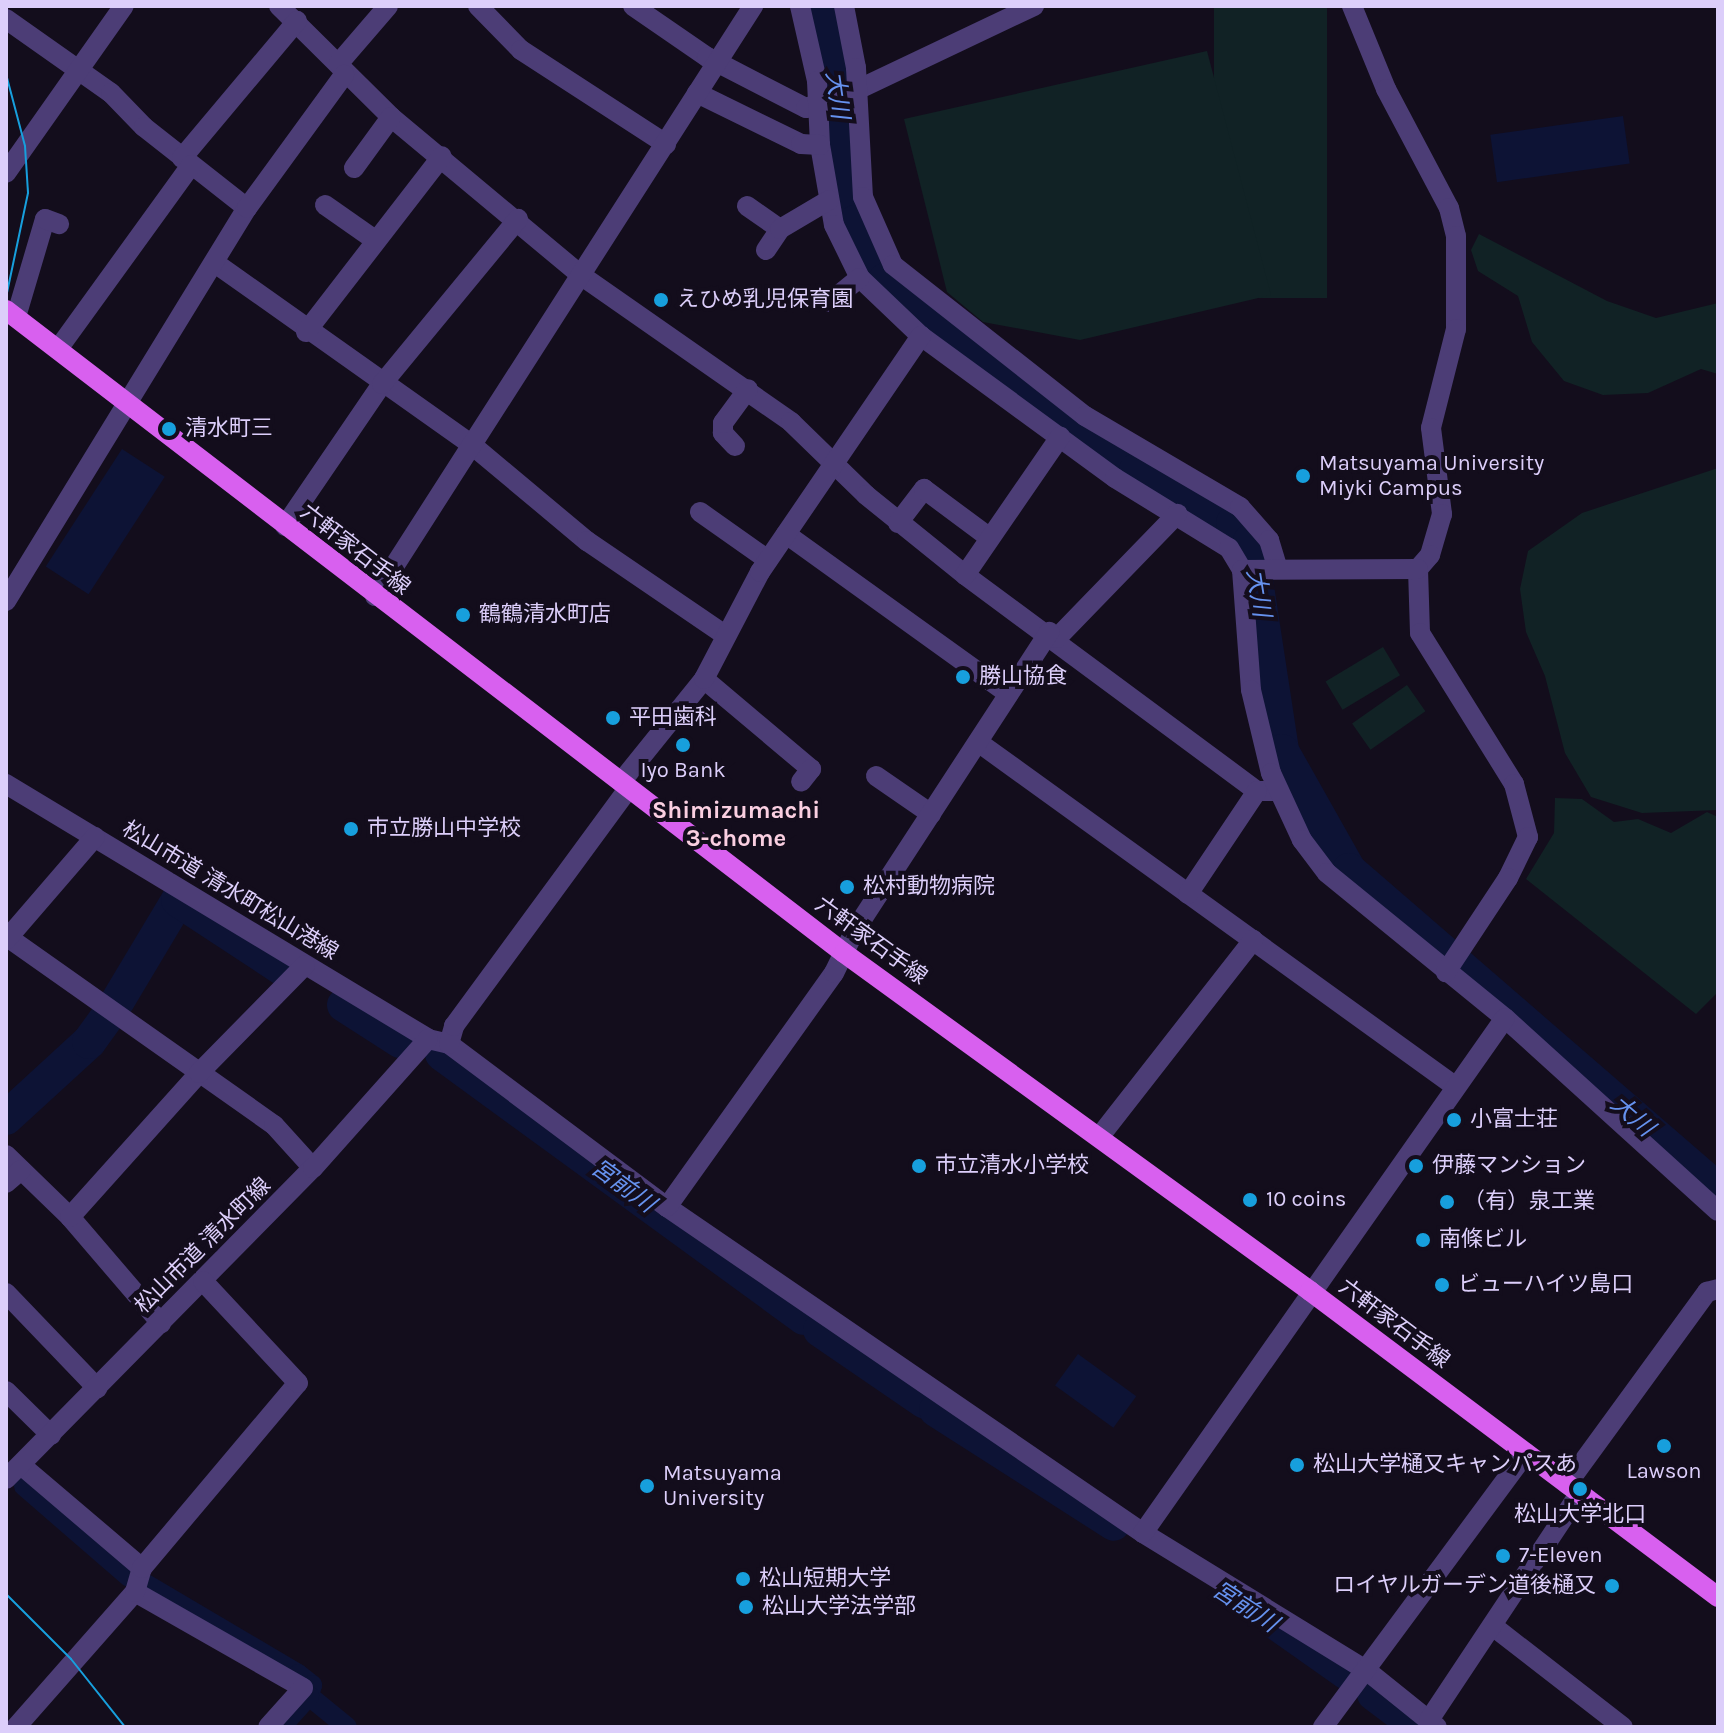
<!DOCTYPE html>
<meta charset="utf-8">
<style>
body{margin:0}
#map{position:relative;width:1724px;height:1733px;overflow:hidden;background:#130d1c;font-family:Karla,"Noto Sans JP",sans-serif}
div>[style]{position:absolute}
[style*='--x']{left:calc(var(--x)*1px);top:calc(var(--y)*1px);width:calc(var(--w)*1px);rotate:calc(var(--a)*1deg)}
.green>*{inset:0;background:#112225;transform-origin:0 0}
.water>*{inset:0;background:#0d1335;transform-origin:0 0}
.canal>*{height:20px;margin:-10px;padding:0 10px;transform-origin:10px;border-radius:10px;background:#0d1335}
.river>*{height:34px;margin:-17px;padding:0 17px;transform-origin:17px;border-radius:17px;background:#0d1335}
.minor>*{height:20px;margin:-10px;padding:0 10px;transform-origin:10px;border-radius:10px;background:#4c3d76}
.major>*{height:20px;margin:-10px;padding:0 10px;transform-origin:10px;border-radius:10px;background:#d860ef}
.tram>*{height:2px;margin:-1px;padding:0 1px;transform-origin:1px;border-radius:1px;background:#179fdd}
.dots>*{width:22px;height:22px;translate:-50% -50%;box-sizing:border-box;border:4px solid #130d1c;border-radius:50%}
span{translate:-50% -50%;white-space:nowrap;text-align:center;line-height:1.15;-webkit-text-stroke:8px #130d1c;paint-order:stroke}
.poi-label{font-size:22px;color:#dccefa}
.left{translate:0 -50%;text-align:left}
.right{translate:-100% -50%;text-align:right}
.street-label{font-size:22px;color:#dccefa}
.water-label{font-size:24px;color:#6692ef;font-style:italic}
.neighbourhood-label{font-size:24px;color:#facfe1;font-weight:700}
.frame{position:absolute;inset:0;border:8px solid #dccefa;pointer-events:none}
</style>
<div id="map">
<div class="green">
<i style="left:1214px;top:6px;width:113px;height:292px"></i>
<i style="clip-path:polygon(1207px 51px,1271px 295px,1080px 340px,983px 322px,947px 292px,904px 119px)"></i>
<i style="clip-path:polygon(1479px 234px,1607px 301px,1656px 318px,1718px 303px,1718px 374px,1701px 369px,1648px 393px,1603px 395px,1564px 381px,1532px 342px,1518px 296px,1478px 271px,1471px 250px)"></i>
<i style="clip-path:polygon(1718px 468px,1718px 810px,1642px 813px,1591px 797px,1565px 753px,1545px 676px,1526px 632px,1520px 589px,1528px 551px,1582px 513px)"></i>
<i style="left:1383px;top:647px;width:33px;height:67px;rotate:59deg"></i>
<i style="left:1407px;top:685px;width:32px;height:67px;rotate:55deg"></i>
<i style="clip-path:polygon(1555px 798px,1582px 799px,1614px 822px,1638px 819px,1671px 833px,1707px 812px,1718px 817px,1718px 992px,1696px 1014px,1526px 879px,1554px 833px)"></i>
</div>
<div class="water">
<i style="left:1623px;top:116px;width:48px;height:134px;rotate:82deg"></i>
<i style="left:122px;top:449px;width:51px;height:140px;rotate:33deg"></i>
<i style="left:1078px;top:1354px;width:72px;height:39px;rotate:36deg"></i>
</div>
<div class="canal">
<i style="--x:24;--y:1486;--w:139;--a:40.9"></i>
<i style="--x:146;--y:1584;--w:177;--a:30.6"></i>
<i style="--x:298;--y:1674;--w:18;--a:38"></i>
<i style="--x:312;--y:1685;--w:11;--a:105"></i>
<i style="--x:309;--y:1696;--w:49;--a:39.2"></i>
<i style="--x:281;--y:1727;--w:42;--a:-47.9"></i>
</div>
<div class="river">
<i style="--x:825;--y:6;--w:218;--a:82.1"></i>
<i style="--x:855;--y:222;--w:65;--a:62.7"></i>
<i style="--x:885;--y:280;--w:315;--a:37.1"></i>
<i style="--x:1136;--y:470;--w:111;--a:28.7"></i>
<i style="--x:1233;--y:523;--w:25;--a:47"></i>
<i style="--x:1250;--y:541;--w:212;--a:81.3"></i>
<i style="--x:1282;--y:751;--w:137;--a:60.6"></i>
<i style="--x:1349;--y:870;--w:488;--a:40.9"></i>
<i style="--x:117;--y:1002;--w:119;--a:-59.1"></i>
<i style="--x:178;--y:900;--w:126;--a:33.3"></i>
<i style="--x:344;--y:1005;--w:67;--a:32.7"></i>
<i style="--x:442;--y:1054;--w:448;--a:36.1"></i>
<i style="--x:6;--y:1118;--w:113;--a:-42.5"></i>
<i style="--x:89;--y:1042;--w:32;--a:-54"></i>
<i style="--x:820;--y:1330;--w:127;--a:34.4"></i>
<i style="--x:936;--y:1410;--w:211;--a:32.6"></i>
<i style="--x:1279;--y:1625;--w:83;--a:35.2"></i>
<i style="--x:1374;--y:1694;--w:55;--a:36.9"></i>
</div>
<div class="minor">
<i style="--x:279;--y:6;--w:158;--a:44.7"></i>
<i style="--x:391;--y:117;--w:249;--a:39.8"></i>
<i style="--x:582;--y:276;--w:255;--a:34.9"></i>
<i style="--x:791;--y:422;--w:105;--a:44.2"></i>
<i style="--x:866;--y:495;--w:127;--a:38.9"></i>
<i style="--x:965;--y:575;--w:363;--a:36.5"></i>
<i style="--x:1257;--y:791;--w:21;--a:0"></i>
<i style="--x:478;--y:6;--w:62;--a:45.7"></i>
<i style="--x:521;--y:50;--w:173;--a:33"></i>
<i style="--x:633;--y:6;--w:90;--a:34.6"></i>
<i style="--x:707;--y:57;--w:111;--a:27.3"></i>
<i style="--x:806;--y:108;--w:54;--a:-19.4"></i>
<i style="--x:857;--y:90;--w:196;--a:-25.4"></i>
<i style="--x:800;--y:6;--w:77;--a:77.2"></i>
<i style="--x:817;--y:81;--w:64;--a:87.3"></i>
<i style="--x:820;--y:145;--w:81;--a:80.1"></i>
<i style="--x:834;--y:225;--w:59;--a:63.9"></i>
<i style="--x:860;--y:278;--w:84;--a:43.6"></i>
<i style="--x:921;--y:336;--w:240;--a:36.2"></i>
<i style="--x:1115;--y:478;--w:134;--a:31.6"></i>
<i style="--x:1229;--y:548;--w:26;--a:59"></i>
<i style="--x:1242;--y:570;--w:120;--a:85.7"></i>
<i style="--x:1251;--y:690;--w:85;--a:76.5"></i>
<i style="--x:1271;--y:773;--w:74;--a:65.2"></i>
<i style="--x:1302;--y:840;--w:41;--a:52.9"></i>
<i style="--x:1327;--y:873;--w:230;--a:39.2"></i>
<i style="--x:1505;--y:1018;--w:287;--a:42.2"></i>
<i style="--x:844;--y:6;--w:63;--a:79"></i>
<i style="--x:856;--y:68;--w:129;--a:86.9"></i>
<i style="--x:863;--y:197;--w:74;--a:66.2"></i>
<i style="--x:893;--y:265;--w:244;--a:38.2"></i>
<i style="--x:1085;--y:416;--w:180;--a:30.4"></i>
<i style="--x:1240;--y:507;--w:44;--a:48.7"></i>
<i style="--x:1269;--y:540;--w:27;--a:73"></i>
<i style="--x:1352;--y:6;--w:90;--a:67.7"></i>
<i style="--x:1386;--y:89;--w:135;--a:62.1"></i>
<i style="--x:1449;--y:208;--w:29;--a:76"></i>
<i style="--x:1456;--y:236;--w:93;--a:90"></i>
<i style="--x:1456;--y:329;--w:102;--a:104.2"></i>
<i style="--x:1431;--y:428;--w:87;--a:82.7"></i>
<i style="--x:1442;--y:514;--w:43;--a:106.3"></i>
<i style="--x:1430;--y:555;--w:18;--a:131"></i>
<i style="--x:1418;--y:569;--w:64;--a:88.2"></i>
<i style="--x:1420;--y:633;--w:178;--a:58.1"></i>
<i style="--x:1514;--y:784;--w:55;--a:75.2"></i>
<i style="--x:1528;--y:837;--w:46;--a:116"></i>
<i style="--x:1508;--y:878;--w:113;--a:123.4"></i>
<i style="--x:6;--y:19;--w:128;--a:35.2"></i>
<i style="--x:111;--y:93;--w:47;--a:45.9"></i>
<i style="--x:144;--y:127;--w:131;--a:38.2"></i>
<i style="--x:339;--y:63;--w:75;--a:-49.3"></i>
<i style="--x:697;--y:93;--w:116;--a:26.1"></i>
<i style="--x:801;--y:144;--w:19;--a:3"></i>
<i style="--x:182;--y:158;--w:179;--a:-50"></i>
<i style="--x:354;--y:168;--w:63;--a:-54"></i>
<i style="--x:6;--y:173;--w:204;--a:-54.8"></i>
<i style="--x:325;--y:205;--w:61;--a:35"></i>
<i style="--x:747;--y:206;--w:40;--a:34.9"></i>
<i style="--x:766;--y:250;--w:25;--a:-56"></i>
<i style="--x:780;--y:229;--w:57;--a:-30.6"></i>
<i style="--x:215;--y:263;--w:315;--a:35.3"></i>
<i style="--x:472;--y:445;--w:150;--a:39.9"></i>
<i style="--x:587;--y:541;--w:167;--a:34.3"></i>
<i style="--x:830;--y:302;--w:38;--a:-39"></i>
<i style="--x:16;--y:317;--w:102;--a:-73.5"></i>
<i style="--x:45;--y:219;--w:15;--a:20"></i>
<i style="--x:306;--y:332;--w:222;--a:-52.3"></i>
<i style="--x:58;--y:349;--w:227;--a:-54.1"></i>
<i style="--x:735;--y:446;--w:18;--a:-133"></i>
<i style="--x:723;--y:433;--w:10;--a:-90"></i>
<i style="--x:723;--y:423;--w:42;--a:-53.7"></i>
<i style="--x:700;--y:512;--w:83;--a:35.2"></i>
<i style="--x:898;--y:523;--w:43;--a:-52.6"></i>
<i style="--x:924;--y:489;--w:82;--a:36.6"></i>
<i style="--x:285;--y:526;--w:172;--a:-55.7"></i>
<i style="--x:382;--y:384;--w:214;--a:-50.5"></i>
<i style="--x:786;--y:534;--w:274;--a:35.7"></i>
<i style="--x:1242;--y:570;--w:176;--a:-0.3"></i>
<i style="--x:965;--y:575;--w:168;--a:-55.5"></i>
<i style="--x:375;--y:596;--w:701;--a:-57.35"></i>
<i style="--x:6;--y:601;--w:461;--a:-58.5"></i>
<i style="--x:247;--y:208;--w:165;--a:-53.9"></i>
<i style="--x:1057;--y:638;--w:173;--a:-45.9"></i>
<i style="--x:704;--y:679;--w:140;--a:40.1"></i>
<i style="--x:811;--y:769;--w:16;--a:128"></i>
<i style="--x:978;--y:742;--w:589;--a:35.82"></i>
<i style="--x:876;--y:776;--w:67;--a:34.6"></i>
<i style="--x:621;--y:782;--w:132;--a:-51.1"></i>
<i style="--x:704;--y:679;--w:121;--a:-62.4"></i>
<i style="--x:760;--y:572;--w:286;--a:-55.7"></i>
<i style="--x:6;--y:784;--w:493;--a:31.1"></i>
<i style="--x:428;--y:1039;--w:22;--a:13"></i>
<i style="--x:449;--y:1044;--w:272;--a:36.8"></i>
<i style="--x:667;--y:1207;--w:577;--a:34.41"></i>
<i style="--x:1143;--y:1533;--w:262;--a:31.6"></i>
<i style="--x:1366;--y:1670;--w:91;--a:38.8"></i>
<i style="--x:1188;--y:894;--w:124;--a:-56.2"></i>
<i style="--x:6;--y:936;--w:328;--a:35.2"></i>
<i style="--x:274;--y:1125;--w:58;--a:47.8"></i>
<i style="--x:6;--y:940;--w:136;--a:-49.2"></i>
<i style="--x:449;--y:1044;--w:19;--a:-74"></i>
<i style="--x:454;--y:1026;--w:295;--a:-53.7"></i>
<i style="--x:1100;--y:1136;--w:249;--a:-52"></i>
<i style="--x:6;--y:1155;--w:89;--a:44.1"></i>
<i style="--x:70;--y:1217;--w:140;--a:49.4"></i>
<i style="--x:6;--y:1183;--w:20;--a:-41"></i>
<i style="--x:667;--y:1207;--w:287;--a:-54.5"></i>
<i style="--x:834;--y:973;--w:48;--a:-64"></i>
<i style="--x:855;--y:930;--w:356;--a:-56.9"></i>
<i style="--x:70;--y:1217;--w:193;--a:-48.1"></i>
<i style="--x:199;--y:1073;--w:151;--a:-45.5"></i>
<i style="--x:6;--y:1293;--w:132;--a:46.2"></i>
<i style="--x:6;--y:1391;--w:63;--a:44.4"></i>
<i style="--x:21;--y:1465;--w:159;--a:40.4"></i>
<i style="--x:6;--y:1479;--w:437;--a:-45.4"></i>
<i style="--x:313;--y:1168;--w:173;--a:-48.3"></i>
<i style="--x:1567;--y:1484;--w:238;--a:-53.9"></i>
<i style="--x:1707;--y:1292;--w:11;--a:-15"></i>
<i style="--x:1143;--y:1533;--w:629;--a:-54.9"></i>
<i style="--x:135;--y:1592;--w:193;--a:29.7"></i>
<i style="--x:303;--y:1688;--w:52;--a:131.9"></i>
<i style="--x:1494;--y:1627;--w:163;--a:37.8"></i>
<i style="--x:1429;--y:1720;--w:271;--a:-56.4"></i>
<i style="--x:16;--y:1727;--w:180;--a:-48.6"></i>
<i style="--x:135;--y:1592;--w:25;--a:-74"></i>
<i style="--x:142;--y:1568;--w:242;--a:-49.9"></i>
<i style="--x:298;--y:1383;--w:139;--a:-133"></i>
<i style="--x:1323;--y:1727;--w:341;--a:-53.5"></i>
</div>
<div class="major">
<i style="--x:6;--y:310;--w:1056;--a:37.5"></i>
<i style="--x:844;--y:953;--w:576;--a:35.95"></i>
<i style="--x:1310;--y:1291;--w:510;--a:36.87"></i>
</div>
<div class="tram">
<i style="--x:6;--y:74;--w:74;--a:75.2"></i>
<i style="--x:25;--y:146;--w:47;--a:86.3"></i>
<i style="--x:28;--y:193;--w:106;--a:101.9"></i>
<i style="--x:6;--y:1594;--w:92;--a:45"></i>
<i style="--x:71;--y:1659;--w:87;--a:51.5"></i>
</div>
<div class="dots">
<i style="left:661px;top:300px;background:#179fdd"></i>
<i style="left:169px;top:429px;background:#179fdd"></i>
<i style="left:1303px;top:476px;background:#179fdd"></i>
<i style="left:463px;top:615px;background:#179fdd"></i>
<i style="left:963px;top:677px;background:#179fdd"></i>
<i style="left:613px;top:718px;background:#179fdd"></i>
<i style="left:683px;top:745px;background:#179fdd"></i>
<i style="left:351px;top:829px;background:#179fdd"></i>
<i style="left:847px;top:887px;background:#179fdd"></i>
<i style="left:1454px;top:1120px;background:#179fdd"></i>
<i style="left:919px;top:1166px;background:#179fdd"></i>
<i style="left:1416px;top:1166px;background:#179fdd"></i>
<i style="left:1250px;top:1200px;background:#179fdd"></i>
<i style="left:1447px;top:1202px;background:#179fdd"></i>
<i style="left:1423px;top:1240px;background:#179fdd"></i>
<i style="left:1442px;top:1285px;background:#179fdd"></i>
<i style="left:1664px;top:1446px;background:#179fdd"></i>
<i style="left:1297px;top:1465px;background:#179fdd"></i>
<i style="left:647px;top:1486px;background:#179fdd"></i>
<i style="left:1580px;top:1489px;background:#179fdd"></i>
<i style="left:1503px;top:1556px;background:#179fdd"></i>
<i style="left:743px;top:1579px;background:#179fdd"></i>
<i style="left:1612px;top:1586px;background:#179fdd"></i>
<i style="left:746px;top:1607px;background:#179fdd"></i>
</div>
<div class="poi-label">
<span class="left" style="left:677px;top:300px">えひめ乳児保育園</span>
<span class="left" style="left:185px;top:429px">清水町三</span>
<span class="left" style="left:1319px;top:476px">Matsuyama University<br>Miyki Campus</span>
<span class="left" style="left:479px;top:615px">鶴鶴清水町店</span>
<span class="left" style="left:979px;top:677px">勝山協食</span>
<span class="left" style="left:629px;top:718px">平田歯科</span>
<span style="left:683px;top:771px">Iyo Bank</span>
<span class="left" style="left:367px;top:829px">市立勝山中学校</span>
<span class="left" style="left:863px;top:887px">松村動物病院</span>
<span class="left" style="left:1470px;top:1120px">小富士荘</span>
<span class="left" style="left:935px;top:1166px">市立清水小学校</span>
<span class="left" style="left:1432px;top:1166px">伊藤マンション</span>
<span class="left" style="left:1266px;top:1200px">10 coins</span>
<span class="left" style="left:1463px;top:1202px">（有）泉工業</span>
<span class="left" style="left:1439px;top:1240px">南條ビル</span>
<span class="left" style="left:1458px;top:1285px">ビューハイツ島口</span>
<span class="left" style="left:1313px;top:1465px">松山大学樋又キャンパスあ</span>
<span style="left:1664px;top:1472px">Lawson</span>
<span class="left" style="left:663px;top:1486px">Matsuyama<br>University</span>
<span style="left:1580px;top:1515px">松山大学北口</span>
<span class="left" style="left:1519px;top:1556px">7-Eleven</span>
<span class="left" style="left:759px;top:1579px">松山短期大学</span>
<span class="right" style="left:1596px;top:1586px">ロイヤルガーデン道後樋又</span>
<span class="left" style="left:762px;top:1607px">松山大学法学部</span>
</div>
<div class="street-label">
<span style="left:355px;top:550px;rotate:38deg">六軒家石手線</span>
<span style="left:230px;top:891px;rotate:31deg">松山市道 清水町松山港線</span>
<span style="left:871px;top:941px;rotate:36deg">六軒家石手線</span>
<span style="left:203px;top:1246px;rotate:-45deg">松山市道 清水町線</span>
<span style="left:1394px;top:1324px;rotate:37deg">六軒家石手線</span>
</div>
<div class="water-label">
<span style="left:837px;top:95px;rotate:82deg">大川</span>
<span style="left:1258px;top:593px;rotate:81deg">大川</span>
<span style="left:1632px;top:1116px;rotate:41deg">大川</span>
<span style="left:623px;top:1186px;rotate:36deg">宮前川</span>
<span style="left:1245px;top:1607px;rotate:33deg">宮前川</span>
</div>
<div class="neighbourhood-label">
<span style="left:736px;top:825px">Shimizumachi<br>3-chome</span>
</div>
<div class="frame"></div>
</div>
